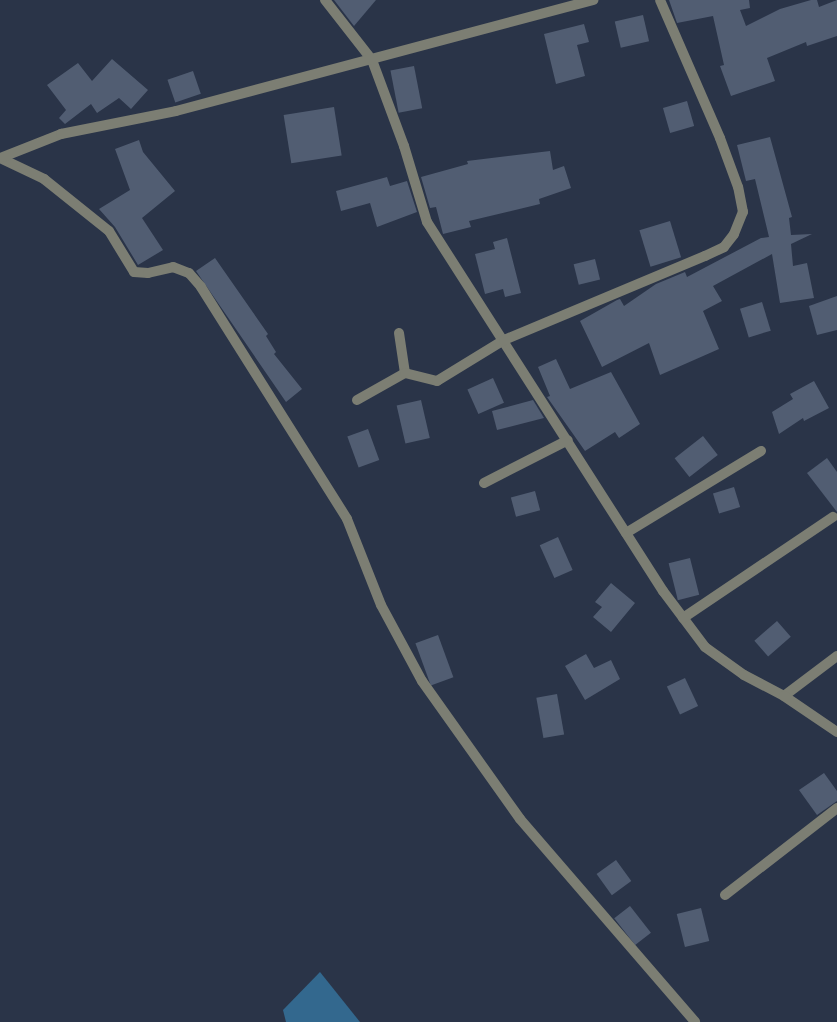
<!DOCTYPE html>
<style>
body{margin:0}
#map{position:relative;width:837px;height:1022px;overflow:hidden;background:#2a3448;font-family:"Noto Sans",sans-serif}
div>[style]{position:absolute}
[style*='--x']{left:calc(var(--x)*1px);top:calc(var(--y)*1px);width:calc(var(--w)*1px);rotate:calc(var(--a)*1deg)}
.water>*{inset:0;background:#33688e}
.building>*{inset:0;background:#515d72;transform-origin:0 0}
.street>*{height:10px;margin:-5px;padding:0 5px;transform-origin:5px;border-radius:5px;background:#7c7e73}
span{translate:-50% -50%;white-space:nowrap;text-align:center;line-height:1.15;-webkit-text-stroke:4.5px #2a3448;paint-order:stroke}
</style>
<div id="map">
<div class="water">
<i style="clip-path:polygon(320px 972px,360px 1022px,286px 1022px,283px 1010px)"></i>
</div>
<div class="building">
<i style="clip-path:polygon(334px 0,376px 0,354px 26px)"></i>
<i style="clip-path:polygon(669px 0,749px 0,750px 8px,740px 10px,746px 26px,780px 9px,811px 0,817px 0,819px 7px,837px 0,837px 36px,807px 46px,806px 42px,767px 58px,775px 81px,731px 96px,720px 66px,724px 65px,713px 16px,677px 23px)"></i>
<i style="left:643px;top:15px;width:27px;height:29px;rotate:77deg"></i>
<i style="clip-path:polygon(584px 24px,589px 42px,577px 45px,585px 76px,556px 84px,544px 34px)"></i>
<i style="clip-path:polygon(112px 59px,148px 90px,131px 109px,119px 98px,97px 113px,91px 104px,65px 124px,59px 118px,66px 110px,47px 85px,78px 63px,92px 81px)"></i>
<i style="left:414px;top:66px;width:43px;height:24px;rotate:79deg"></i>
<i style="left:193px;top:71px;width:24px;height:27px;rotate:71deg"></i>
<i style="left:687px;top:101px;width:26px;height:25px;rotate:74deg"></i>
<i style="left:334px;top:107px;width:49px;height:51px;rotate:81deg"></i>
<i style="clip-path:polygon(770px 137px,792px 217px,789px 218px,791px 235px,812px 234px,791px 244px,793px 266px,807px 263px,814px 298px,780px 303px,772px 254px,713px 286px,722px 301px,703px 311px,719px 349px,660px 375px,649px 343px,602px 367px,580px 321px,617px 300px,620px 299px,624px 306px,656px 284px,685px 272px,687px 277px,761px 238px,769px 237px,755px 179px,746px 181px,737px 145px)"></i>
<i style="clip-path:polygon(139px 140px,143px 152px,175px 191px,142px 218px,163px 250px,138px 265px,115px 227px,99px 209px,130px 190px,115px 149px)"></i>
<i style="clip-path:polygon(550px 151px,553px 170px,564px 166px,571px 188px,539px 199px,540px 204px,469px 221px,471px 227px,443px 234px,436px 207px,430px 208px,421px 177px,468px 164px,467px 161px)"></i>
<i style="clip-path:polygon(387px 177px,390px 186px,407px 181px,417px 212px,377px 227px,370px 203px,341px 211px,336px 191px)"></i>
<i style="left:670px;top:221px;width:38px;height:32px;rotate:73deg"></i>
<i style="clip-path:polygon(507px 238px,521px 293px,505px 297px,503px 289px,485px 294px,475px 254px,495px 249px,493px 242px)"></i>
<i style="clip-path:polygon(215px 258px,268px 334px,266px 336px,276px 352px,274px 354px,302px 389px,286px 402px,196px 271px)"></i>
<i style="left:595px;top:259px;width:21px;height:22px;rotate:76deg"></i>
<i style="clip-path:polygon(837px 296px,837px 330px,817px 335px,809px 306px)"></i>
<i style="left:762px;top:302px;width:30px;height:23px;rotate:73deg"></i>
<i style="clip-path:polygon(556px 359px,570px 389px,611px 372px,640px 424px,619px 438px,615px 432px,585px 451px,547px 397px,550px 396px,538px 367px)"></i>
<i style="left:493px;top:378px;width:27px;height:28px;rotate:66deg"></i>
<i style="clip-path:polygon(814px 381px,829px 408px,804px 421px,803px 418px,779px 434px,772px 412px,793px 399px,790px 394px)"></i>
<i style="left:421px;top:400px;width:39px;height:25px;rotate:77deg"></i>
<i style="clip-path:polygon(533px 400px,544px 418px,497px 430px,492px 411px)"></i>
<i style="left:368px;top:429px;width:33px;height:22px;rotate:70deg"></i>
<i style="left:703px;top:436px;width:24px;height:36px;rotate:52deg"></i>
<i style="clip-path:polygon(827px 458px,837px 472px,837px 512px,807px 473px)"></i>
<i style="left:734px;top:487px;width:21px;height:22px;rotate:73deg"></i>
<i style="left:535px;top:491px;width:20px;height:25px;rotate:75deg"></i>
<i style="left:558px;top:537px;width:36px;height:20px;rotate:66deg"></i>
<i style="left:690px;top:558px;width:38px;height:22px;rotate:76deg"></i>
<i style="clip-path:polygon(611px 583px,635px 603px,611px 632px,593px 617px,602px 607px,595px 602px)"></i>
<i style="left:777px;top:621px;width:21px;height:30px;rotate:49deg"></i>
<i style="left:438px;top:635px;width:45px;height:24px;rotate:70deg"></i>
<i style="clip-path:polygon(586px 654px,594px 668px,611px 660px,620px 679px,585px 700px,565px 666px)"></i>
<i style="left:685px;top:678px;width:31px;height:20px;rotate:65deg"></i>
<i style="left:557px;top:694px;width:41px;height:21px;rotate:80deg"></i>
<i style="clip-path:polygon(824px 773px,837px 791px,837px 801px,817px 815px,799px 790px)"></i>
<i style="left:616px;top:860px;width:26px;height:24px;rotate:54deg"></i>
<i style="left:630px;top:906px;width:34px;height:20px;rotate:52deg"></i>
<i style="left:701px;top:908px;width:34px;height:25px;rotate:76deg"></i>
</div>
<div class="street">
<i style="--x:325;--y:0;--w:76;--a:51.9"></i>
<i style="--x:372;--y:60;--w:92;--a:69.6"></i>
<i style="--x:404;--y:146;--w:79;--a:73.2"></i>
<i style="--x:427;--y:222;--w:438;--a:57.4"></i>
<i style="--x:663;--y:591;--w:70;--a:53.1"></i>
<i style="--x:705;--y:647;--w:48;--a:35.7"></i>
<i style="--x:744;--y:675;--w:45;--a:27.7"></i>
<i style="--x:0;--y:158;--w:49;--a:25.5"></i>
<i style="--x:44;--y:179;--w:83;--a:38.7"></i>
<i style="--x:109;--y:231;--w:48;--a:58.6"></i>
<i style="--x:134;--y:272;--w:14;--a:4"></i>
<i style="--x:148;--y:273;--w:26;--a:-13"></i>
<i style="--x:173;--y:267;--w:17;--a:21"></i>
<i style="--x:189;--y:273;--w:18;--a:49"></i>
<i style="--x:201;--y:287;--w:274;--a:57.8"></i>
<i style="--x:347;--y:519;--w:92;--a:68.4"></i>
<i style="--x:381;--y:605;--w:86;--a:61.7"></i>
<i style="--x:422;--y:681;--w:169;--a:54.6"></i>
<i style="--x:520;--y:819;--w:268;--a:49.2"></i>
<i style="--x:0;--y:158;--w:66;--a:-21.5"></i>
<i style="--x:61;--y:134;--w:117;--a:-11.3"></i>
<i style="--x:176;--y:111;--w:432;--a:-14.9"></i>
<i style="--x:399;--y:333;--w:40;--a:81.5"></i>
<i style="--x:357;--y:400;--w:55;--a:-29.4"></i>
<i style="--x:405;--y:373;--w:33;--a:14"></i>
<i style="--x:437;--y:381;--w:79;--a:-31.5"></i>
<i style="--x:504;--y:340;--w:218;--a:-22.7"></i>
<i style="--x:705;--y:256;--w:21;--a:-25"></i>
<i style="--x:724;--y:247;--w:16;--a:-52"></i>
<i style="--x:734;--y:234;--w:24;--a:-68"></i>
<i style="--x:743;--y:212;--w:25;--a:-101"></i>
<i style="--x:738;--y:187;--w:52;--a:-110.2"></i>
<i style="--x:720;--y:138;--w:150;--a:-113.5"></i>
<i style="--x:484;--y:483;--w:94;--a:-27.1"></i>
<i style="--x:626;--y:533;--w:158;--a:-31.3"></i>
<i style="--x:683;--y:618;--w:181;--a:-34"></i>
<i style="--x:837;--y:656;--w:66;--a:143"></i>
<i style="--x:784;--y:696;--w:64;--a:34.2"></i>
<i style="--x:725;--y:895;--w:142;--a:-37.8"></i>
</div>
</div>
